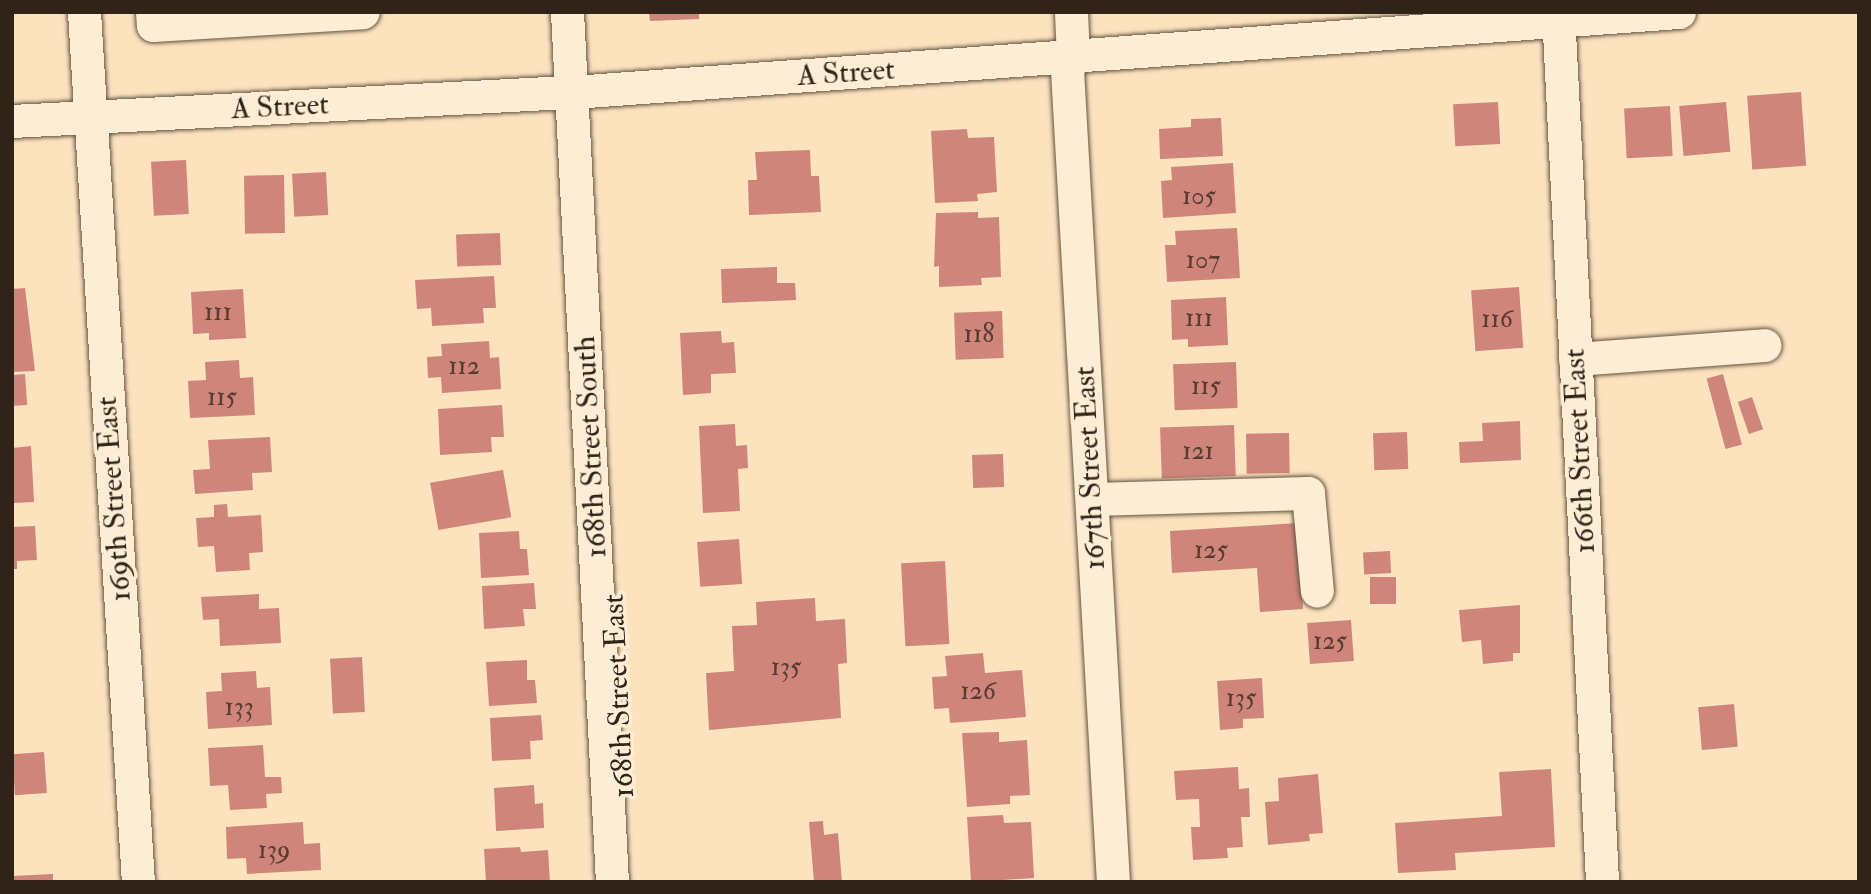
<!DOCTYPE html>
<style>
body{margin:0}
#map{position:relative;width:1871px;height:894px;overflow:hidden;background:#fce3be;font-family:"IM FELL Double Pica",serif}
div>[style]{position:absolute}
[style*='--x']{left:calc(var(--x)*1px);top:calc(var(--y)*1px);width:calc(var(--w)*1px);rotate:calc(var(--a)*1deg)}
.building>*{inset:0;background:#d0857b;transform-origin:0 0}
.roads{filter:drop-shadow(0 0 2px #635442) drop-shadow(0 0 2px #635442)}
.minor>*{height:33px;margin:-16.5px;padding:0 16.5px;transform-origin:16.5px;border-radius:16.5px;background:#fdedd5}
span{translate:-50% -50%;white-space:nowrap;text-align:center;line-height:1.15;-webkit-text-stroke:7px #fdedd5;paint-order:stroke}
.number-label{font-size:26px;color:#583c32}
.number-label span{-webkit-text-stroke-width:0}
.street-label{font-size:30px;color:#302419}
.frame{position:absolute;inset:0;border:14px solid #302419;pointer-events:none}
</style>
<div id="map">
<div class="building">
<i style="clip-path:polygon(649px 12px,699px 12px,699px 19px,650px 21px)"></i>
<i style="left:1801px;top:92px;width:74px;height:54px;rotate:86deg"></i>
<i style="left:1498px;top:102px;width:42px;height:45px;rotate:87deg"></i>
<i style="left:1726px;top:102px;width:50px;height:47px;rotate:85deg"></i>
<i style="left:1670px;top:106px;width:50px;height:46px;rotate:87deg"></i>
<i style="clip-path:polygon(1221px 118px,1223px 156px,1160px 159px,1159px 129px,1191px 127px,1191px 119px)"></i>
<i style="clip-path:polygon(967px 129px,968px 138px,994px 137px,997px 192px,977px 194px,978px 201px,935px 203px,931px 131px)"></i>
<i style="clip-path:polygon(810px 150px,811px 176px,819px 176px,821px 212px,749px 215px,748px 180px,757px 180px,755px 152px)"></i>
<i style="left:186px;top:160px;width:54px;height:35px;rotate:87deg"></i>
<i style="clip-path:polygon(1233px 163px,1236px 213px,1163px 218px,1161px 181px,1172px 180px,1171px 167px)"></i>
<i style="left:326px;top:172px;width:43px;height:34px;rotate:87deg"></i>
<i style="left:284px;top:175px;width:58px;height:40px;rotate:89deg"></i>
<i style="clip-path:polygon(978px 212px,978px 218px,999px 217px,1001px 277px,981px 278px,982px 285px,939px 287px,939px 266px,934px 267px,936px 213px)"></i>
<i style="clip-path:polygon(1237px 228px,1240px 278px,1167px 282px,1165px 245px,1176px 245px,1175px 231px)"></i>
<i style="left:500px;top:233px;width:32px;height:44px;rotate:88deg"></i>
<i style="clip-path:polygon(777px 267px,777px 283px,795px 283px,796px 300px,722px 303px,721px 269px)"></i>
<i style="clip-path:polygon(494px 276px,496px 308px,483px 308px,484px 323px,432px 326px,431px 308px,417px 309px,415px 280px)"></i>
<i style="left:1519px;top:287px;width:61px;height:48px;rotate:86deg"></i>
<i style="clip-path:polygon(25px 288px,35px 371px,12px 372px,12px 289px)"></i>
<i style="clip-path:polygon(243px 289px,246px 338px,209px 340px,209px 333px,193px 334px,191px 292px)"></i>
<i style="clip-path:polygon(1226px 297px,1228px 345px,1188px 347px,1188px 339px,1172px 340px,1171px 300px)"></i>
<i style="left:1002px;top:311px;width:47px;height:48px;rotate:88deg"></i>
<i style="clip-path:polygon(721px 331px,722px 343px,734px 342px,736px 373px,711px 374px,711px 393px,683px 395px,680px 333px)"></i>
<i style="clip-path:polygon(489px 341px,490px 358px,499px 357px,501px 389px,442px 393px,441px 377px,428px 378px,427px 357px,442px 356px,441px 344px)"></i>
<i style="clip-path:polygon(239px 360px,240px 378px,253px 377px,255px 415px,190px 418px,188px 381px,206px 380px,205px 362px)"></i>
<i style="left:1236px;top:362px;width:46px;height:63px;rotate:88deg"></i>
<i style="left:25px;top:374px;width:31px;height:13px;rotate:86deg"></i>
<i style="left:1723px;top:374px;width:73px;height:17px;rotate:75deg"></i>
<i style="left:1752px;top:397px;width:34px;height:15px;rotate:71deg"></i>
<i style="clip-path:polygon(502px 405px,504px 437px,491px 437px,492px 452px,440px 455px,438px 409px)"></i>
<i style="clip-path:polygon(1520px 421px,1521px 460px,1460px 463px,1459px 442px,1483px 441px,1482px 423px)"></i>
<i style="clip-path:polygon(735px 424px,736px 446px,747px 445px,748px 468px,738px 469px,740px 511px,703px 513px,699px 426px)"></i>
<i style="left:1234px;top:425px;width:51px;height:74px;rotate:88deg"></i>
<i style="left:1407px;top:432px;width:37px;height:34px;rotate:88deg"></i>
<i style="left:1289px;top:433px;width:40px;height:43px;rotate:89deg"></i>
<i style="clip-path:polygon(270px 437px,272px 472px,252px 473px,253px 490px,195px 494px,193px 470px,210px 469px,208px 440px)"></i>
<i style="clip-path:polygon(31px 446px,34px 502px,14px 503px,12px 511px,12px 448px)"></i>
<i style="left:1003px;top:454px;width:33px;height:31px;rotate:88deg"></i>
<i style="left:503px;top:470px;width:48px;height:74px;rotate:80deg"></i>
<i style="clip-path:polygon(227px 504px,228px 517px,261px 515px,263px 552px,249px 553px,250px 570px,216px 572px,214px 546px,198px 547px,196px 518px,214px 517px,214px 505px)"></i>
<i style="clip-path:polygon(1298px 523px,1303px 609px,1260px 612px,1257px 568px,1172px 573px,1170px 531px)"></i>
<i style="clip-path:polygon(35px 526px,37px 560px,17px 561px,17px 569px,12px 569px,12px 527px)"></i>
<i style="clip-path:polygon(519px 531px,520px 549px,527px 549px,529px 575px,481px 578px,479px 533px)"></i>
<i style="left:739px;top:539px;width:45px;height:42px;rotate:86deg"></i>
<i style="left:1390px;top:551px;width:22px;height:27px;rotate:87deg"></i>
<i style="left:945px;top:561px;width:83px;height:44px;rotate:87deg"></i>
<i style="left:1396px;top:577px;width:27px;height:26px;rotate:90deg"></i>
<i style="clip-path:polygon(534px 583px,536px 609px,523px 609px,525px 626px,484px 629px,482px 586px)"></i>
<i style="clip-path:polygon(259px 594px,259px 609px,279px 608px,281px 643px,220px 646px,219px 619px,203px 620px,201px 597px)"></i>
<i style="clip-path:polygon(815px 598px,816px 621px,845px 619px,847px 663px,838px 664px,841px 718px,709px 730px,706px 673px,734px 671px,732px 626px,757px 625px,756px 602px)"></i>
<i style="clip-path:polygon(1520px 605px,1520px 653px,1513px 653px,1513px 661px,1483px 664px,1481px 640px,1462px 642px,1459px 610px)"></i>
<i style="left:1351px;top:620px;width:41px;height:44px;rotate:86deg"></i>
<i style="clip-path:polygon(983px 653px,985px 673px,1022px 670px,1026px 717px,950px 723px,949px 708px,934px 709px,932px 677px,947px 676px,945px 656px)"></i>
<i style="left:362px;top:657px;width:55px;height:32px;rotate:87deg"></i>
<i style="clip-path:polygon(527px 660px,527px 680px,535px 680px,537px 703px,489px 706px,486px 662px)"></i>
<i style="clip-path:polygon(256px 671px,257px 688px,270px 687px,272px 725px,208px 729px,206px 692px,222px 691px,221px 673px)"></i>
<i style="clip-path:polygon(1262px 678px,1264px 718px,1243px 719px,1243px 728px,1220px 730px,1217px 681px)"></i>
<i style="left:1734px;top:704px;width:43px;height:36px;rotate:85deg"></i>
<i style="clip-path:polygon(541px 715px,543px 740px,530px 741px,531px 759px,492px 761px,490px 718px)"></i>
<i style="clip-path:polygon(999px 732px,999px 742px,1027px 740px,1030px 795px,1010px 796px,1010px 804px,967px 807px,962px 733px)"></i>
<i style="clip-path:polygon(263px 745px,265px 777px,281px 777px,282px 793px,266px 794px,267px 808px,230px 810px,228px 785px,210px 786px,208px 748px)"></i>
<i style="left:44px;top:752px;width:41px;height:32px;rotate:86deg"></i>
<i style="clip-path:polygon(1238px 767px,1239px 789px,1249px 788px,1250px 817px,1241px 817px,1243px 847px,1227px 848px,1228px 858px,1193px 860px,1191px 827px,1200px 827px,1199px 799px,1176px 800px,1174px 771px)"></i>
<i style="clip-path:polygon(1551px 769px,1555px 847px,1455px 853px,1456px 870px,1398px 873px,1395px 823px,1502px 816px,1499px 772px)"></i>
<i style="clip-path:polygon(1318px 774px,1323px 833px,1309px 834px,1310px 841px,1268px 845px,1265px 802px,1279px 801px,1278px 778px)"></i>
<i style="clip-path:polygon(534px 785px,535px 804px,543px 803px,544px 828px,496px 831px,494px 788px)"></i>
<i style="clip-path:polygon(1003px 815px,1004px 823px,1031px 822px,1034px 878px,971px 882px,967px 817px)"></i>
<i style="clip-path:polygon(823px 821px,824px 835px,838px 833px,842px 882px,814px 882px,809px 822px)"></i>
<i style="clip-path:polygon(303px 822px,304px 844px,320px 843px,321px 870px,247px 874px,246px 858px,227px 859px,226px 827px)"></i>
<i style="clip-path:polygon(520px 847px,521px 852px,548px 850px,550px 882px,486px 882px,484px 849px)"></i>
<i style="clip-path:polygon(53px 874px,53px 882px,12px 882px,12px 876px)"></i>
</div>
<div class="roads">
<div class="minor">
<i style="--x:84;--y:12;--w:872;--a:86.45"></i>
<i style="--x:152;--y:12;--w:13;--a:86"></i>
<i style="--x:153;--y:25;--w:210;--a:-3.5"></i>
<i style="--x:567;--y:12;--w:871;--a:87.04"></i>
<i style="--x:1071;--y:12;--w:45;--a:87.5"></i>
<i style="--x:1073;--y:57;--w:14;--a:115"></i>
<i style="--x:1067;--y:70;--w:813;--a:86.76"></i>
<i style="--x:1558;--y:12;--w:871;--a:87.1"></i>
<i style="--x:12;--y:121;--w:576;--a:-2.99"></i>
<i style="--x:587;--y:91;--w:1095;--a:-4.14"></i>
<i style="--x:1575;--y:359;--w:190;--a:-4.2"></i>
<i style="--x:1092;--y:499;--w:216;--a:-1.6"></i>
<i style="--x:1308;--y:493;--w:98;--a:84.8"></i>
</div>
</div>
<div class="number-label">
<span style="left:1199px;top:197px">105</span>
<span style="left:1203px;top:261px">107</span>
<span style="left:218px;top:313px">111</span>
<span style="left:1199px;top:319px">111</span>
<span style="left:1497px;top:320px">116</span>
<span style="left:979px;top:335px">118</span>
<span style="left:464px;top:367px">112</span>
<span style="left:1206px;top:387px">115</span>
<span style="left:222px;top:398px">115</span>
<span style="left:1198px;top:452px">121</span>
<span style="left:1211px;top:551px">125</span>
<span style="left:1330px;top:642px">125</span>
<span style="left:786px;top:668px">135</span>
<span style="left:978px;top:692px">126</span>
<span style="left:1241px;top:699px">135</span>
<span style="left:239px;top:708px">133</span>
<span style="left:274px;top:851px">139</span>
</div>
<div class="street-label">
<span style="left:846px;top:73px;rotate:-4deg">A Street</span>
<span style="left:280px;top:107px;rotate:-3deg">A Street</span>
<span style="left:591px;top:447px;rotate:-93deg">168th Street South</span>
<span style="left:1580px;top:451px;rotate:-93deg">166th Street East</span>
<span style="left:1090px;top:468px;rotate:-93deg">167th Street East</span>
<span style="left:114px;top:499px;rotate:-94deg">169th Street East</span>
<span style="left:619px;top:696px;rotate:-93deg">168th Street East</span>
</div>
<div class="frame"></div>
</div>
